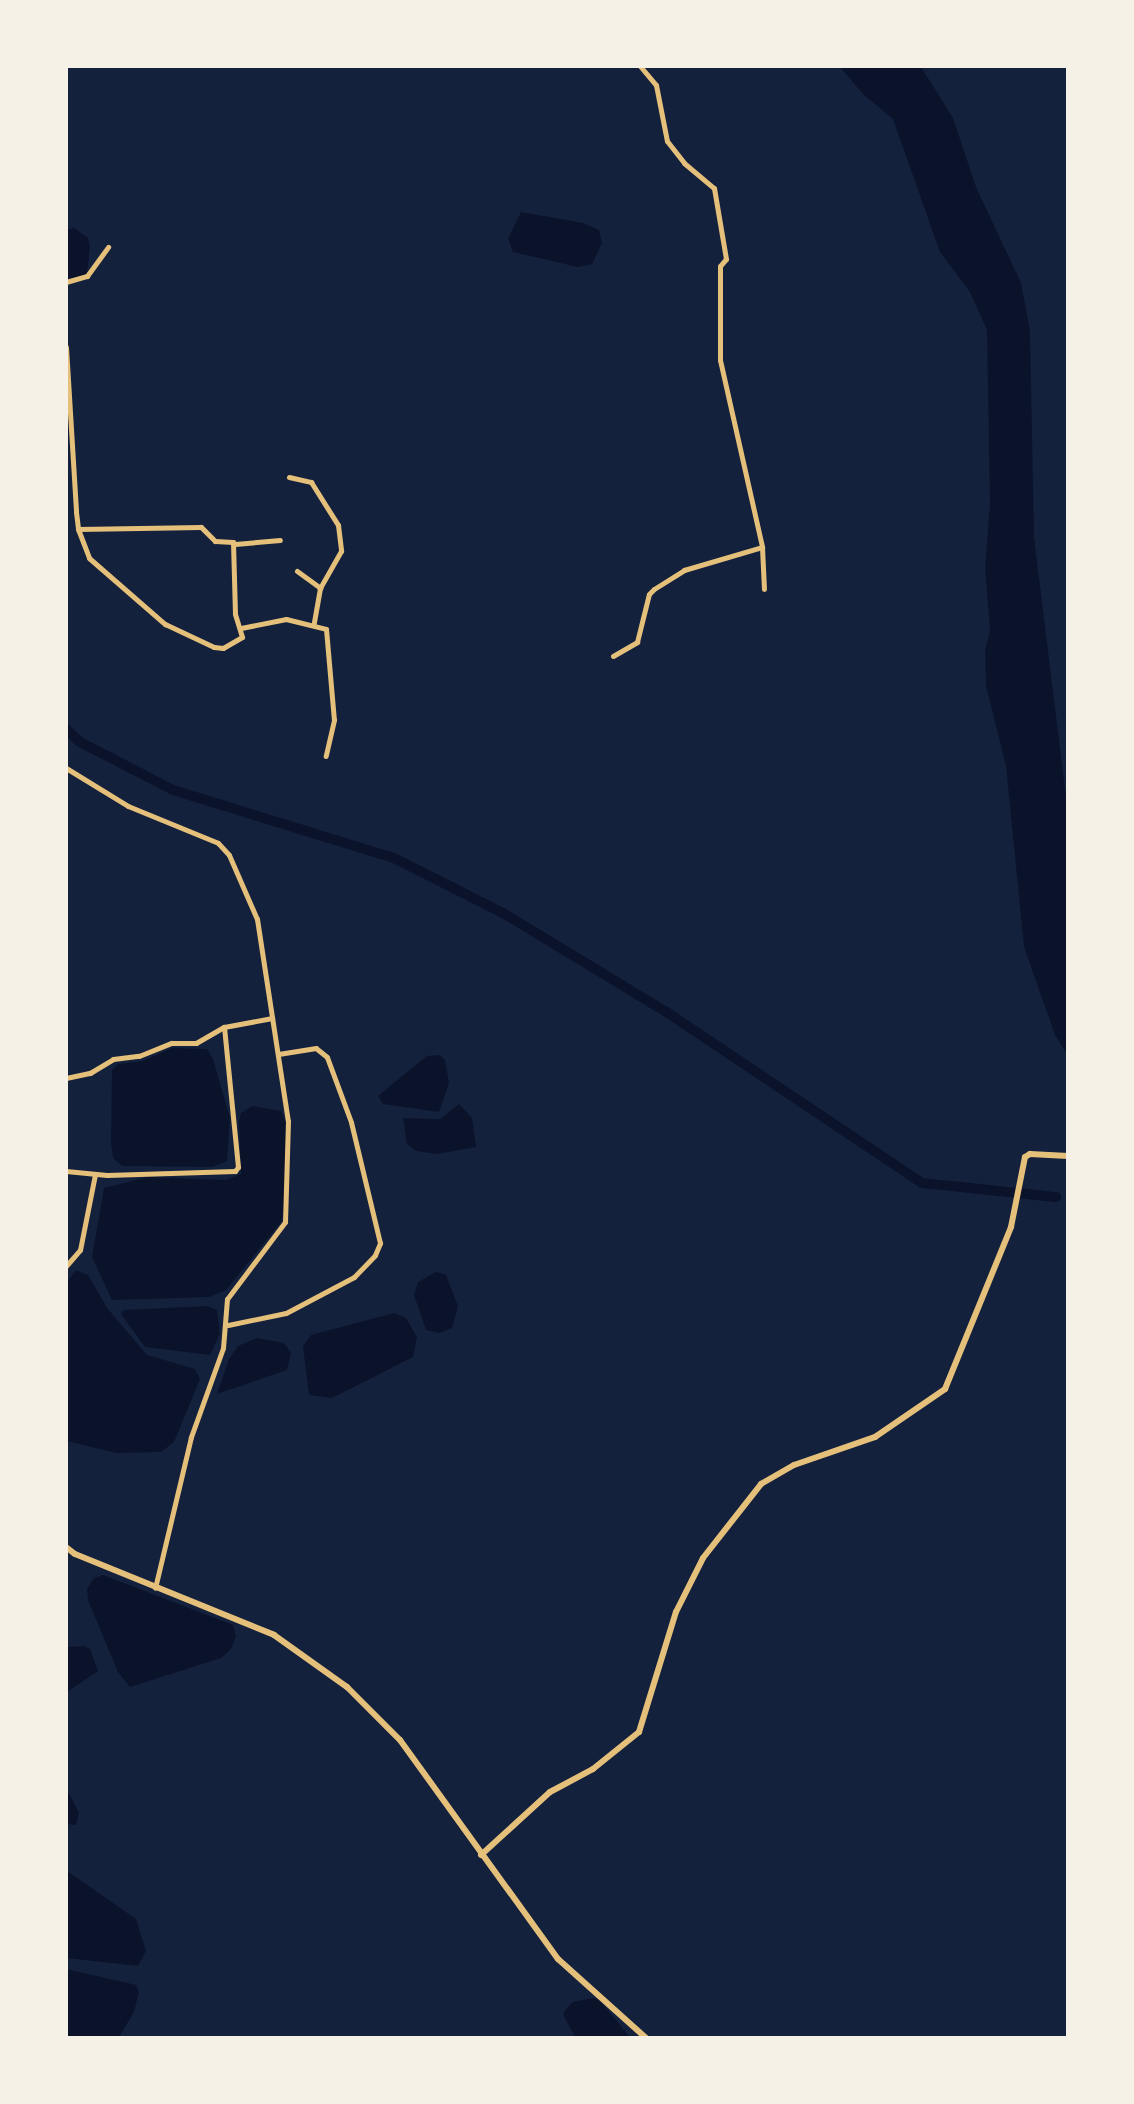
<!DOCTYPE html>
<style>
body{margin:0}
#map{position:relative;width:1134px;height:2104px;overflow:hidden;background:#14213d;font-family:"Alegreya Sans",sans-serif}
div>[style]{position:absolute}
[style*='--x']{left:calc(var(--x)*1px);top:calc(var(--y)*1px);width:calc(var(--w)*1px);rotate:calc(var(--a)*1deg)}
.water>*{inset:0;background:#0b132b}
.canal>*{height:10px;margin:-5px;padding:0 5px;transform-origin:5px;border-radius:5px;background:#0b132b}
.minor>*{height:5px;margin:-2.5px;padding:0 2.5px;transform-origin:2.5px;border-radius:2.5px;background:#e5c07b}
.tertiary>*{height:6px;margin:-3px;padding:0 3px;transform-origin:3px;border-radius:3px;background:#e5c07b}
span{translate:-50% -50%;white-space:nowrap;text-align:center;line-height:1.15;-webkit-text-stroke:7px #f6f1e7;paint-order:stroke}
.frame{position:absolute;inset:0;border:68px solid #f6f1e7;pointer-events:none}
</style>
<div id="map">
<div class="water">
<i style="clip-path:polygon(840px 67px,921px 67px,953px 118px,976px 187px,1021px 283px,1030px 331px,1034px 537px,1067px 805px,1067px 1054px,1055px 1035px,1024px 947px,1006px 766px,986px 686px,985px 650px,990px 631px,985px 567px,990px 504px,987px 330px,970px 292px,940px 252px,893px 119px,863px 94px)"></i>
<i style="clip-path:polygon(521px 212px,583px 223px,599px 230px,602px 243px,592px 264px,578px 267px,513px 252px,508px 239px)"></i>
<i style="clip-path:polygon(74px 228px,88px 238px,90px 247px,87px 274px,74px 279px,67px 278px,66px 230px)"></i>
<i style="clip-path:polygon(172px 1048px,207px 1049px,213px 1059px,230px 1118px,227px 1161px,212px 1167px,122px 1166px,113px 1158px,111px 1142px,112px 1070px,118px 1064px,143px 1061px)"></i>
<i style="clip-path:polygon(440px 1055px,445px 1060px,449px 1083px,439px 1112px,383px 1104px,378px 1096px,396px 1081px,427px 1056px)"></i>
<i style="clip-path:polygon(459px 1104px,472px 1118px,476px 1147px,437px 1154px,416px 1151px,407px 1144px,403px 1118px,440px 1119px)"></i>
<i style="clip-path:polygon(252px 1106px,281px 1111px,287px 1126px,287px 1192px,281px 1222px,226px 1290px,209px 1297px,112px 1300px,92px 1257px,104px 1188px,148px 1177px,226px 1180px,241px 1174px,239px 1121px,241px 1113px)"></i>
<i style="clip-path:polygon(76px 1270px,88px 1275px,107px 1308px,147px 1355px,195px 1369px,200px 1379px,174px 1442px,161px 1452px,116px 1453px,67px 1441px,67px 1282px)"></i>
<i style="clip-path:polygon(436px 1272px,446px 1275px,458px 1306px,452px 1328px,439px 1333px,426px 1330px,414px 1295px,418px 1282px)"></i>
<i style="clip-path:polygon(208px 1306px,217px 1310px,220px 1333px,210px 1355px,145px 1347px,121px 1314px,124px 1310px)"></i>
<i style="clip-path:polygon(394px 1313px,406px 1318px,417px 1337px,413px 1357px,332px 1398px,309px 1395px,303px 1346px,311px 1335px)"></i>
<i style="clip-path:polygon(257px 1338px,284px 1343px,291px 1353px,287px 1370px,217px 1394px,229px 1359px,238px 1346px)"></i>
<i style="clip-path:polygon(103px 1575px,233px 1625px,236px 1636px,231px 1649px,221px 1658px,130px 1687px,118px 1672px,88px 1600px,87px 1589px,94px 1578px)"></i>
<i style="clip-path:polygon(84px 1646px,90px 1649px,98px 1671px,67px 1692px,67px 1647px)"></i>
<i style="clip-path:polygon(66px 1788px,79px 1813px,76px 1825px,67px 1824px)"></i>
<i style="clip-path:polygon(67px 1871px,136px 1919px,146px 1951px,138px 1966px,67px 1958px)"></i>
<i style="clip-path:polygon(66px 1969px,136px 1985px,139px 1992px,134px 2012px,119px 2037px,67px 2037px)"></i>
<i style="clip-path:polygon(594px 1998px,600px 2001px,630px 2037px,575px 2037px,563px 2014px,566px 2009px,573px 2002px)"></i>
</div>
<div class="canal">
<i style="--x:66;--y:729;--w:19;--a:43"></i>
<i style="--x:80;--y:742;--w:105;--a:27.3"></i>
<i style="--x:173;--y:790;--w:231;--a:17.1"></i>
<i style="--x:394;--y:858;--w:122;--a:26.8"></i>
<i style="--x:503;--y:913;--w:189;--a:31.2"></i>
<i style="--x:665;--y:1011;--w:309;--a:33.8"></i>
<i style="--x:922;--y:1183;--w:135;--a:6"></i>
</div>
<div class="minor">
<i style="--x:640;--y:66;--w:25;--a:50"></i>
<i style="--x:656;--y:85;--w:57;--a:78.9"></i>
<i style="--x:667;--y:141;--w:28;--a:52"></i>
<i style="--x:684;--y:163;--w:39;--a:40"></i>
<i style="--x:714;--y:188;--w:72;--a:80.4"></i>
<i style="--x:726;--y:259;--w:9;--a:131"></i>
<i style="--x:720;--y:266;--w:94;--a:90"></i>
<i style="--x:720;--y:360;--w:192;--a:77.3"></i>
<i style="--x:762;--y:547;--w:42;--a:87.3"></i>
<i style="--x:66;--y:282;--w:22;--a:-16"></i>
<i style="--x:87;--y:276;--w:36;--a:-54"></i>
<i style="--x:66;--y:347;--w:165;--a:86.5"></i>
<i style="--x:76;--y:512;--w:17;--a:83"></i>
<i style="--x:78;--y:529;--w:31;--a:69"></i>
<i style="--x:89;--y:558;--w:101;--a:41"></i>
<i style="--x:165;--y:624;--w:54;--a:25.1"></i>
<i style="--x:214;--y:647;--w:9;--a:6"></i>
<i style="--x:223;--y:648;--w:22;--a:-30"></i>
<i style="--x:242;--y:637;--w:24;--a:-107"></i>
<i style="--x:235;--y:614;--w:72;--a:-91.6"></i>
<i style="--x:233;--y:542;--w:18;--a:-177"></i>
<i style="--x:215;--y:541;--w:20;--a:-135"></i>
<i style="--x:201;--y:527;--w:123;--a:179.1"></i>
<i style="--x:289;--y:477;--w:23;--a:13"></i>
<i style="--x:311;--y:482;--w:51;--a:57.9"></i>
<i style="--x:338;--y:525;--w:26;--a:83"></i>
<i style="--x:341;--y:551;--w:43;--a:119.6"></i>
<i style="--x:320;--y:588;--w:36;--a:100"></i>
<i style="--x:235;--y:544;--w:45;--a:-5.1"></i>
<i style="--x:297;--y:571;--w:29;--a:36"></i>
<i style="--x:241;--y:628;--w:46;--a:-11.3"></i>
<i style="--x:286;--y:619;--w:41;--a:14"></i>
<i style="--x:326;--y:629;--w:91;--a:85"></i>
<i style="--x:334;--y:720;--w:37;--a:103"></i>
<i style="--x:613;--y:656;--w:28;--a:-30"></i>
<i style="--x:637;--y:642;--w:49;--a:-76"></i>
<i style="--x:649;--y:594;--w:7;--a:-45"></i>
<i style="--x:654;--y:589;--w:36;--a:-32"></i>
<i style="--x:684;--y:570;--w:81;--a:-16.4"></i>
<i style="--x:66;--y:768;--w:73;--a:31.5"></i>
<i style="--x:128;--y:806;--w:97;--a:22.3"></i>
<i style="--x:218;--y:843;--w:16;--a:47"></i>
<i style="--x:229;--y:855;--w:70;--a:66.4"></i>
<i style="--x:257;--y:919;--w:204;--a:81.3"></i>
<i style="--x:288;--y:1121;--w:101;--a:91.7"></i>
<i style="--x:285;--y:1222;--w:96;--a:127"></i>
<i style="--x:227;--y:1299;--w:49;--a:94.7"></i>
<i style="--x:223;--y:1348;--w:95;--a:109.8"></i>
<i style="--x:191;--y:1437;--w:155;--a:103.4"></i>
<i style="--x:66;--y:1078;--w:25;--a:-12"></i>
<i style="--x:90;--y:1073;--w:27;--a:-31"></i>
<i style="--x:113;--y:1059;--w:26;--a:-7"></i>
<i style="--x:139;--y:1056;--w:35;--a:-22"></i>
<i style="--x:172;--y:1043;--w:24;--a:0"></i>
<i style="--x:196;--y:1043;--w:32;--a:-30"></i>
<i style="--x:224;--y:1027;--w:49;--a:-10.6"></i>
<i style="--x:66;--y:1171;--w:41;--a:5.6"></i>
<i style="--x:107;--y:1175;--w:128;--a:-1.8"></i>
<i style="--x:235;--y:1171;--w:5;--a:-53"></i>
<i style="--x:238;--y:1167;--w:141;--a:-95.7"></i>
<i style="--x:66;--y:1266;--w:21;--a:-49"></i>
<i style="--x:80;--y:1250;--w:77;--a:-78.8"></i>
<i style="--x:228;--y:1325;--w:59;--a:-11.7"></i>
<i style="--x:286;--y:1313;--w:77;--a:-27.9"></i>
<i style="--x:354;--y:1277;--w:30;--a:-46"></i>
<i style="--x:375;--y:1255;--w:13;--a:-67"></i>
<i style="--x:380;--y:1243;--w:124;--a:-103.5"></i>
<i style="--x:351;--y:1122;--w:69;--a:-110.3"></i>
<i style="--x:327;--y:1057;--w:14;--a:-141"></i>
<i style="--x:316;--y:1048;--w:38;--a:171"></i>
</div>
<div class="tertiary">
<i style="--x:66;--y:1547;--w:11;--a:38"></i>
<i style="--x:75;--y:1554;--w:215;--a:22.1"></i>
<i style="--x:274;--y:1635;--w:90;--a:35.5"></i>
<i style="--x:347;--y:1687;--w:75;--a:45"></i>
<i style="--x:400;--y:1740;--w:270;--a:54.2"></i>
<i style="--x:558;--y:1959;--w:118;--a:41.9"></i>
<i style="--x:481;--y:1855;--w:93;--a:-42.4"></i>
<i style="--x:550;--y:1792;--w:49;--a:-28.1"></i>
<i style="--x:593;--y:1769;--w:59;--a:-38.8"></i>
<i style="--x:639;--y:1732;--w:126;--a:-72.9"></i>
<i style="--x:676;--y:1612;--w:60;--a:-63.4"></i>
<i style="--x:703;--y:1558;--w:94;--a:-51.9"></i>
<i style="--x:761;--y:1484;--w:38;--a:-30"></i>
<i style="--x:794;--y:1465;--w:86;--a:-19.1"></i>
<i style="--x:875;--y:1437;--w:85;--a:-34.4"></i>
<i style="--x:945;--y:1389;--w:175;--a:-67.8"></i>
<i style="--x:1011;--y:1227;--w:71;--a:-78.7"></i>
<i style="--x:1025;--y:1157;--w:6;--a:-31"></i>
<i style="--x:1030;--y:1154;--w:38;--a:3"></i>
</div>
<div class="frame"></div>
</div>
